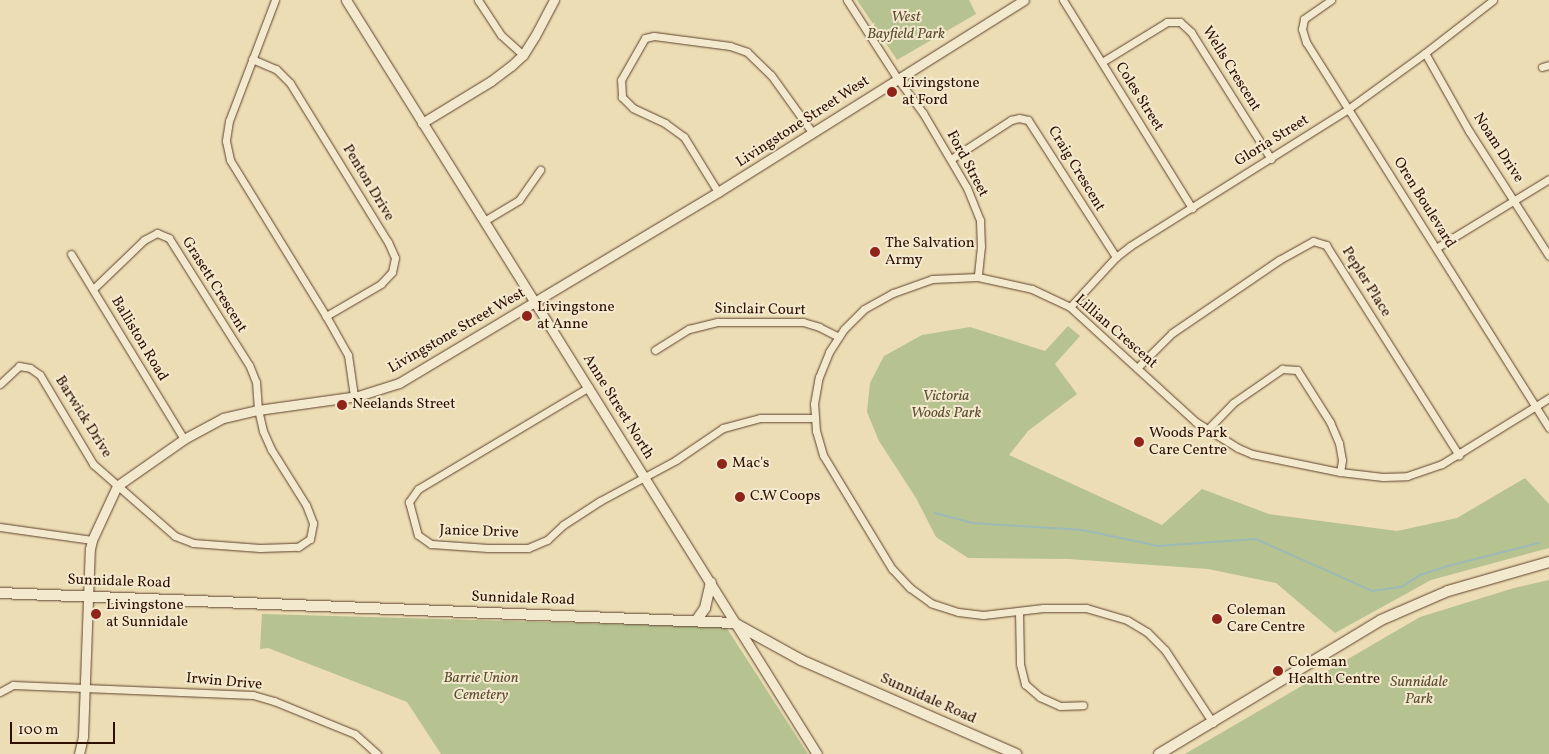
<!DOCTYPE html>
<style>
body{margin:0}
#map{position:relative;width:1549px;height:754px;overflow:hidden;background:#edddb4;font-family:Vollkorn,serif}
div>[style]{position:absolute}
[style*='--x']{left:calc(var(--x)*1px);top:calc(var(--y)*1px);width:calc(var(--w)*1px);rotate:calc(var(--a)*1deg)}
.green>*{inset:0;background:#b6c28f}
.stream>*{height:2px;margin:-1px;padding:0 1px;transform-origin:1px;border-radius:1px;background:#9db9b8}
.roads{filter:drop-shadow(0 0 1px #5e422d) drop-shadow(0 0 1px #5e422d)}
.minor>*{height:7px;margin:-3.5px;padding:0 3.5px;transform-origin:3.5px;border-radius:3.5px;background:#f3e9ce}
.tertiary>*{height:9px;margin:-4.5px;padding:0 4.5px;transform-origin:4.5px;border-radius:4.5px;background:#f3e9ce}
.secondary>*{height:10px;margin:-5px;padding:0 5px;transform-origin:5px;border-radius:5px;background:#f3e9ce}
.dots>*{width:14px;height:14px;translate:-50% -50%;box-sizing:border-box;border:2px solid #f3e9ce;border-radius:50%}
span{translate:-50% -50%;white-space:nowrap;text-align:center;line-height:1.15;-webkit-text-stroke:4px #f3e9ce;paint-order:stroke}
.park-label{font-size:15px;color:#5e4e32;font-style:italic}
.street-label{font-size:15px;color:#2f0f00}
.poi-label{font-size:15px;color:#2f0f00}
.left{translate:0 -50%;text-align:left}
.scale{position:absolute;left:10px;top:722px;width:105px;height:22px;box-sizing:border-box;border:2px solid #2f0f00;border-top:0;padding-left:6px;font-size:15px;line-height:18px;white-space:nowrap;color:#2f0f00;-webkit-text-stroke:4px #f3e9ce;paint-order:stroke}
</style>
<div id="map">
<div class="green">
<i style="clip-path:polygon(857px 0,969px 0,976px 14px,897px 60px)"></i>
<i style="clip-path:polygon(1068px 326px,1080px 336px,1055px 364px,1077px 394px,1028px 431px,1009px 455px,1162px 525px,1202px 489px,1269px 514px,1397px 531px,1457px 518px,1525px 478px,1549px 504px,1549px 548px,1431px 580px,1335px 633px,1276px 583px,1208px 569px,1069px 559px,968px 558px,936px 537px,916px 498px,879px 441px,867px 412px,870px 383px,884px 356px,922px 335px,970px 327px,1045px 351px)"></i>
<i style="clip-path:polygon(1549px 580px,1549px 754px,1185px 754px,1420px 617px,1514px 588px)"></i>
<i style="clip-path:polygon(262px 614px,726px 627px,808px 754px,441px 754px,407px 702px,268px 648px,260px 649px)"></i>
</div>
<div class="stream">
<i style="--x:935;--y:513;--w:38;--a:15"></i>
<i style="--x:972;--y:523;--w:111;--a:3.6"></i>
<i style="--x:1083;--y:530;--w:77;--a:12"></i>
<i style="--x:1158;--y:546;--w:98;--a:-4.1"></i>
<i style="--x:1256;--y:539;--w:127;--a:24.1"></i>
<i style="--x:1372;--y:591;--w:30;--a:-8"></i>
<i style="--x:1402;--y:587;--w:22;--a:-34"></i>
<i style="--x:1420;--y:575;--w:29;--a:-18"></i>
<i style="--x:1448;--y:566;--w:94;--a:-14.2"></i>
</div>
<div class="roads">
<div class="minor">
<i style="--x:275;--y:0;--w:129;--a:110.8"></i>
<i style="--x:229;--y:121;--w:20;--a:99"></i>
<i style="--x:226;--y:141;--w:19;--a:78"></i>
<i style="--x:230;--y:160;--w:183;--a:58.4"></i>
<i style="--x:326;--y:316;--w:45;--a:60.6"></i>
<i style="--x:348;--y:355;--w:41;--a:81.7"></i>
<i style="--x:478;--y:0;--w:42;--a:56.7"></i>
<i style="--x:501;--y:35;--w:30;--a:42"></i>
<i style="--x:847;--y:0;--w:93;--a:57.3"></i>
<i style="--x:897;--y:78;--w:44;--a:53.4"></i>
<i style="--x:923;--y:113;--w:87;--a:59.6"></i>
<i style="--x:967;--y:188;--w:35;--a:68"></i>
<i style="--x:980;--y:220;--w:26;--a:88"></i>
<i style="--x:981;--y:246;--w:31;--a:96"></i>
<i style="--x:1063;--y:0;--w:245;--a:58.2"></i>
<i style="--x:1331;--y:0;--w:33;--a:145"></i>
<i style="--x:1304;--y:19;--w:10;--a:101"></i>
<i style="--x:1302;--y:29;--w:14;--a:73"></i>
<i style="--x:1306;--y:42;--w:456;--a:57.8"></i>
<i style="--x:1425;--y:53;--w:90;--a:60.6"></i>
<i style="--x:1469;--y:131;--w:148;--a:57.4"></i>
<i style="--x:252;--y:59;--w:26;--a:23"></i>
<i style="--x:276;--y:69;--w:20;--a:45"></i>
<i style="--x:290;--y:83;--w:187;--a:58.4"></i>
<i style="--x:388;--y:242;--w:17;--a:66"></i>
<i style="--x:395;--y:258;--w:14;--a:102"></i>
<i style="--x:392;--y:272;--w:16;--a:133"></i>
<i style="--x:381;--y:284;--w:64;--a:149.8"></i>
<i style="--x:1102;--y:62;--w:76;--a:-31.6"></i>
<i style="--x:1167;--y:22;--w:13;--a:0"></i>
<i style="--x:1180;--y:22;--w:15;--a:42"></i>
<i style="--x:1191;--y:32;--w:150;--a:57.8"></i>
<i style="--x:1542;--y:67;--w:7;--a:-16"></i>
<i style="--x:951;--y:159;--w:72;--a:-33"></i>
<i style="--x:1011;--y:120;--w:8;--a:-14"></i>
<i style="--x:1019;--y:118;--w:9;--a:13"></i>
<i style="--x:1028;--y:120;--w:163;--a:57.3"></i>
<i style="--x:718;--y:192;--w:65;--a:-121.7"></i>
<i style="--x:684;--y:137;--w:24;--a:-144"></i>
<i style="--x:665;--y:123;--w:35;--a:-155"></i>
<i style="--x:633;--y:108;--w:16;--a:-135"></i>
<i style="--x:622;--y:97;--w:17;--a:-93"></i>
<i style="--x:621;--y:80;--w:48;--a:-60.3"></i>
<i style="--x:645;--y:38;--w:9;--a:-13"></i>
<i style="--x:654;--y:36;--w:77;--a:7.5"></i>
<i style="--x:730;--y:46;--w:18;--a:19"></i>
<i style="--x:747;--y:52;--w:33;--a:44"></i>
<i style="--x:771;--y:75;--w:70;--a:54.3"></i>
<i style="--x:484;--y:221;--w:41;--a:-31"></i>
<i style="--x:519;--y:200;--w:37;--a:-55"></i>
<i style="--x:1436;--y:248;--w:132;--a:-31.4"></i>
<i style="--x:71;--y:254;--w:217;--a:58.6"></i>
<i style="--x:1070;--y:307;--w:68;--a:-47.4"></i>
<i style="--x:1116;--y:257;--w:18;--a:-38"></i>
<i style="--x:1130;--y:246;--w:257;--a:-32.1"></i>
<i style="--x:1348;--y:109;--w:95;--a:-36"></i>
<i style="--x:1425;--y:53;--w:86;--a:-37.9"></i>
<i style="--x:655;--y:350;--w:40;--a:-32"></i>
<i style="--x:689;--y:329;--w:30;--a:-14"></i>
<i style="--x:718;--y:322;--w:85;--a:0"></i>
<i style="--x:803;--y:322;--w:17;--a:17"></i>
<i style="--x:819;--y:327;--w:22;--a:27"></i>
<i style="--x:1137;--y:368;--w:49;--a:-45"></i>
<i style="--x:1172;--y:333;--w:130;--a:-34.3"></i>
<i style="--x:1279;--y:260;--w:39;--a:-29"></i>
<i style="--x:1313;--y:241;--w:14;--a:17"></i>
<i style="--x:1326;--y:245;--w:249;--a:57.7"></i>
<i style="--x:0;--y:384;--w:26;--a:-43"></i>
<i style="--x:19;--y:366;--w:11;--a:10"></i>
<i style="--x:30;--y:368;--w:12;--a:35"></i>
<i style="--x:40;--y:375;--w:104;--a:59.2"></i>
<i style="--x:93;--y:464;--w:109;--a:41.3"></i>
<i style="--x:175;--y:536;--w:19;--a:21"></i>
<i style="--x:193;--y:543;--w:67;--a:4.3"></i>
<i style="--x:260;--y:548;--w:38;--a:-2"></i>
<i style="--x:298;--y:547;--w:14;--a:-34"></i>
<i style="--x:310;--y:539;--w:16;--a:-79"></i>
<i style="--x:313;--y:523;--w:19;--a:-111"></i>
<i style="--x:306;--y:505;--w:66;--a:-122"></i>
<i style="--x:271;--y:449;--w:20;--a:-114"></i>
<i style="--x:263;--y:431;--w:22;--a:-103"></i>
<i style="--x:258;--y:410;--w:28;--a:-94"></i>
<i style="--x:256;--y:382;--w:18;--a:-112"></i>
<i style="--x:249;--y:365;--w:150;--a:-122.2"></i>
<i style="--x:169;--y:238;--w:13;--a:-157"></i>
<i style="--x:157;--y:233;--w:15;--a:152"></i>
<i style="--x:144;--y:240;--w:71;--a:136.1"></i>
<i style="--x:589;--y:387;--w:199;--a:149.2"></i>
<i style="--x:418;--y:489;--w:16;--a:125"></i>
<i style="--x:409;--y:502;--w:34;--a:75"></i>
<i style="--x:418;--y:535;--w:16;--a:35"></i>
<i style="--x:431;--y:544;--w:57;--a:4"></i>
<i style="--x:488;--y:548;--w:40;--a:0"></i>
<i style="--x:528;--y:548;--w:21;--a:-23"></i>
<i style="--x:547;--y:540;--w:22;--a:-43"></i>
<i style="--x:563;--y:525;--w:44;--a:-33"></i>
<i style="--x:600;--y:501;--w:86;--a:-28.3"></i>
<i style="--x:676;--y:460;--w:57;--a:-34.2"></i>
<i style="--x:723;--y:428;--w:38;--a:-15"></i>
<i style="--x:760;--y:418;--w:55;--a:0"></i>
<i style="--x:1208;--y:429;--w:36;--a:-46"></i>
<i style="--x:1233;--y:403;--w:60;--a:-34.8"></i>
<i style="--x:1282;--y:369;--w:15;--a:4"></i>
<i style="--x:1297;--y:370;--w:62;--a:57.6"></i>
<i style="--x:1330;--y:422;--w:23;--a:67"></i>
<i style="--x:1339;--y:443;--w:17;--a:80"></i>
<i style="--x:1342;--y:460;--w:12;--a:99"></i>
<i style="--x:0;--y:527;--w:93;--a:8"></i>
<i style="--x:1019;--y:611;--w:53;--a:88.9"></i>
<i style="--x:1020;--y:664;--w:21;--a:76"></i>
<i style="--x:1025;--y:684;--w:20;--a:41"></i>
<i style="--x:1040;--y:697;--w:22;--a:24"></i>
<i style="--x:1060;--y:706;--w:23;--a:-2"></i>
<i style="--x:0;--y:692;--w:15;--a:-28"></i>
<i style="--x:13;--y:685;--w:240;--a:2.4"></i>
<i style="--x:253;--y:695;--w:22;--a:16"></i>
<i style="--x:274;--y:701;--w:87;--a:22.2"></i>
<i style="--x:355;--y:734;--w:30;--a:42"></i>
<i style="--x:1213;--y:723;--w:87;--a:-123.3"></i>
<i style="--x:1165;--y:650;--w:25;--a:-135"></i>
<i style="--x:1147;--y:632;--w:23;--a:-149"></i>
<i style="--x:1127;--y:620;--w:43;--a:-163.7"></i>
<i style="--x:1086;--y:608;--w:43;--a:180"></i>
<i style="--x:1043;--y:608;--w:60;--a:173.3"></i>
<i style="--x:983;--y:615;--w:25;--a:-173"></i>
<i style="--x:958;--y:612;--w:28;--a:-162"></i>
<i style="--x:931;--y:603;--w:26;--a:-144"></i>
<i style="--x:910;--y:588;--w:26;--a:-133"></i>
<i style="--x:892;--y:569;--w:133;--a:-121.2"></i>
<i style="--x:823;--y:455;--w:25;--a:-106"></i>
<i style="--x:816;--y:431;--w:27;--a:-94"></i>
<i style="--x:814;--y:404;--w:27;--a:-80"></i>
<i style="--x:819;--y:377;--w:27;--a:-68"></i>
<i style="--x:829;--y:352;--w:27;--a:-57"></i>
<i style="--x:844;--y:329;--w:28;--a:-45"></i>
<i style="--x:864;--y:309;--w:33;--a:-29"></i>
<i style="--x:893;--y:293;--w:41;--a:-19.7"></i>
<i style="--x:932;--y:279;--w:46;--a:-2.5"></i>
<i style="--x:978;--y:277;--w:55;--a:12.5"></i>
<i style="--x:1032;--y:289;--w:42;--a:25.3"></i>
<i style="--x:1070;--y:307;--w:171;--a:42.4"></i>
<i style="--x:1196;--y:422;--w:49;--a:31.8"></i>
<i style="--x:1238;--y:448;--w:15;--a:23"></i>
<i style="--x:1252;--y:454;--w:90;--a:11.6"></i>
<i style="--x:1340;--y:472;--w:43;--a:6.6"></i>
<i style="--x:1383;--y:477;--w:24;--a:-2"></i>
<i style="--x:1407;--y:476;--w:37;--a:-19"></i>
<i style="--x:1442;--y:464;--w:126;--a:-31.7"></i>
</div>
<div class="tertiary">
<i style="--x:346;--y:0;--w:889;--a:58.01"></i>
<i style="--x:422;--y:123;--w:81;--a:-31.3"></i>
<i style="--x:491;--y:81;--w:25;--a:-37"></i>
<i style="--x:511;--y:66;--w:16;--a:-43"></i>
<i style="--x:523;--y:55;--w:22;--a:-58"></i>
<i style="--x:535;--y:36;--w:41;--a:-62.2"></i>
<i style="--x:79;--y:754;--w:18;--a:-77"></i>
<i style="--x:83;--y:736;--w:187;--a:-87.9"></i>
<i style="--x:90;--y:549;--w:9;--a:-77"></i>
<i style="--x:92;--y:540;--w:60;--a:-65.2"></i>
<i style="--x:117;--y:486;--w:82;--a:-35"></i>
<i style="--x:184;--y:439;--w:44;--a:-28.3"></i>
<i style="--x:223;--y:418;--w:36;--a:-13"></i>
<i style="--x:258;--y:410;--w:101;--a:-8"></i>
<i style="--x:358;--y:396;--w:43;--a:-17.6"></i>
<i style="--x:399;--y:383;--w:372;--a:-30.9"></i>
<i style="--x:718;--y:192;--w:361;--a:-32.1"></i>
</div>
<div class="secondary">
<i style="--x:0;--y:593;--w:735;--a:2.34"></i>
<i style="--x:734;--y:623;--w:77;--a:28.9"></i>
<i style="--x:801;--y:660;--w:235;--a:23.6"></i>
<i style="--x:696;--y:621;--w:16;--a:-55"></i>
<i style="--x:705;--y:608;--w:26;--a:-77"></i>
<i style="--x:1159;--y:754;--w:259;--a:-31.1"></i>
<i style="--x:1381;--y:620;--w:73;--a:-23.4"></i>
<i style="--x:1448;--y:591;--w:105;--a:-16"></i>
</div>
</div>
<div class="dots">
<i style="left:892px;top:92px;background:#8f2418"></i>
<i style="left:875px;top:252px;background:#8f2418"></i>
<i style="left:527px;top:316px;background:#8f2418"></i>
<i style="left:342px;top:405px;background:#8f2418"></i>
<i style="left:1139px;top:442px;background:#8f2418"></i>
<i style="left:722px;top:464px;background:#8f2418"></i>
<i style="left:740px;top:497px;background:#8f2418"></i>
<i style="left:96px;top:614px;background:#8f2418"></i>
<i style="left:1217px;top:619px;background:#8f2418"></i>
<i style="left:1278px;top:671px;background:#8f2418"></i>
</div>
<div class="park-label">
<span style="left:906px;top:26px">West<br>Bayfield Park</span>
<span style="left:946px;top:405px">Victoria<br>Woods Park</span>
<span style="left:481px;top:687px">Barrie Union<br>Cemetery</span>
<span style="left:1419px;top:691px">Sunnidale<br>Park</span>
</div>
<div class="street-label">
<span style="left:1231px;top:69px;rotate:58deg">Wells Crescent</span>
<span style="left:1139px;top:97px;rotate:58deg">Coles Street</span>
<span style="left:803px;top:122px;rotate:-33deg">Livingstone Street West</span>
<span style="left:1272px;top:141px;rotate:-32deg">Gloria Street</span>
<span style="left:1498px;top:148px;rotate:57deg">Noam Drive</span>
<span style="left:967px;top:164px;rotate:62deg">Ford Street</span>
<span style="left:1076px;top:169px;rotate:59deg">Craig Crescent</span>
<span style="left:368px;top:183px;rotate:59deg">Penton Drive</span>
<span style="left:1424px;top:203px;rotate:58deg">Oren Boulevard</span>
<span style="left:1366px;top:282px;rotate:58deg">Pepler Place</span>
<span style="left:214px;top:285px;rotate:58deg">Grasett Crescent</span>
<span style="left:760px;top:310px;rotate:1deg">Sinclair Court</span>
<span style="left:457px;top:331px;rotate:-30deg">Livingstone Street West</span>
<span style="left:1116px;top:332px;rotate:41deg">Lillian Crescent</span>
<span style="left:139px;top:339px;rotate:59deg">Balliston Road</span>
<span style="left:618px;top:407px;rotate:58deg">Anne Street North</span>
<span style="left:83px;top:417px;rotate:58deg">Barwick Drive</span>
<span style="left:479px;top:532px;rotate:2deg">Janice Drive</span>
<span style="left:119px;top:582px;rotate:2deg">Sunnidale Road</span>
<span style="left:523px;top:599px;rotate:2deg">Sunnidale Road</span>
<span style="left:224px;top:682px;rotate:5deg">Irwin Drive</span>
<span style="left:928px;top:699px;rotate:24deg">Sunnidale Road</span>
</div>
<div class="poi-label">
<span class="left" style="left:902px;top:92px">Livingstone<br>at Ford</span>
<span class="left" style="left:885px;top:252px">The Salvation<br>Army</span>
<span class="left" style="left:537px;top:316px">Livingstone<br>at Anne</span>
<span class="left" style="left:352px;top:405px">Neelands Street</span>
<span class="left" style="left:1149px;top:442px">Woods Park<br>Care Centre</span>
<span class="left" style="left:732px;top:464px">Mac's</span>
<span class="left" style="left:750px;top:497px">C.W Coops</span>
<span class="left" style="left:106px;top:614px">Livingstone<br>at Sunnidale</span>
<span class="left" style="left:1227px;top:619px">Coleman<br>Care Centre</span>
<span class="left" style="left:1288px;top:671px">Coleman<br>Health Centre</span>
</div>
<div class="scale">100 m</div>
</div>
